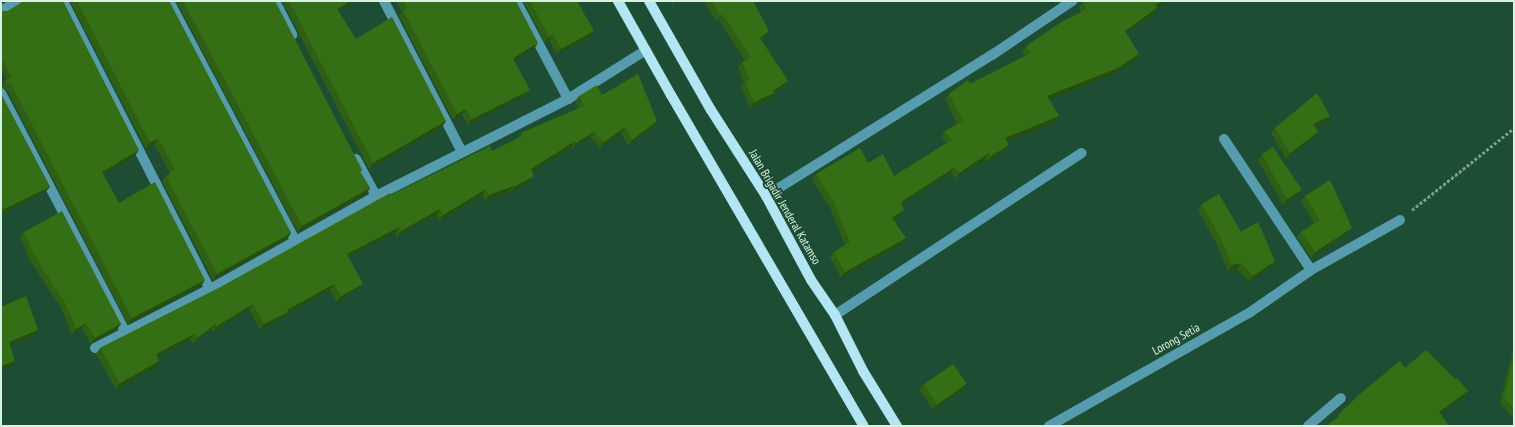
<!DOCTYPE html>
<style>
body{margin:0}
#map{position:relative;width:1515px;height:427px;overflow:hidden;background:#1d4e34;font-family:"PT Sans Narrow",sans-serif}
div>[style]{position:absolute}
[style*='--x']{left:calc(var(--x)*1px);top:calc(var(--y)*1px);width:calc(var(--w)*1px);rotate:calc(var(--a)*1deg)}
.path>*{height:2.5px;margin-top:-1.25px;transform-origin:0;background:repeating-linear-gradient(90deg,#7aa08a 0 3px,transparent 0 5px)}
.minor>*{height:10px;margin:-5px;padding:0 5px;transform-origin:5px;border-radius:5px;background:#569cae}
.major>*{height:10px;margin:-5px;padding:0 5px;transform-origin:5px;border-radius:5px;background:#b2e6f5}
.wall>*{inset:0;background:#2e5f12}
.shaded-wall>*{inset:0;background:#254e0f}
.building>*{inset:0;background:#356f15;transform-origin:0 0}
span{translate:-50% -50%;white-space:nowrap;text-align:center;line-height:1.15;-webkit-text-stroke:4px #1d4e34;paint-order:stroke}
.street-label{font-size:12px;color:#d9f3e2}
.frame{position:absolute;inset:0;border:2px solid #d9f3e2;pointer-events:none}
</style>
<div id="map">
<div class="path">
<i style="--x:1412;--y:210;--w:131;--a:-38.8"></i>
</div>
<div class="minor">
<i style="--x:63;--y:1;--w:323;--a:63"></i>
<i style="--x:169;--y:1;--w:272;--a:62.2"></i>
<i style="--x:275;--y:1;--w:38;--a:63"></i>
<i style="--x:384;--y:1;--w:170;--a:62.7"></i>
<i style="--x:516;--y:1;--w:111;--a:62"></i>
<i style="--x:1;--y:11;--w:19;--a:-32"></i>
<i style="--x:1;--y:93;--w:271;--a:62.5"></i>
<i style="--x:1224;--y:139;--w:157;--a:56.4"></i>
<i style="--x:356;--y:159;--w:42;--a:61.6"></i>
<i style="--x:766;--y:196;--w:266;--a:-32"></i>
<i style="--x:992;--y:55;--w:97;--a:-34"></i>
<i style="--x:835;--y:315;--w:295;--a:-33.3"></i>
<i style="--x:95;--y:348;--w:129;--a:-27.2"></i>
<i style="--x:210;--y:289;--w:190;--a:-29.3"></i>
<i style="--x:376;--y:196;--w:215;--a:-26.8"></i>
<i style="--x:568;--y:99;--w:92;--a:-32.1"></i>
<i style="--x:1049;--y:426;--w:230;--a:-29.5"></i>
<i style="--x:1249;--y:313;--w:75;--a:-34.7"></i>
<i style="--x:1311;--y:270;--w:102;--a:-29.3"></i>
<i style="--x:1308;--y:426;--w:43;--a:-40.3"></i>
</div>
<div class="major">
<i style="--x:618;--y:1;--w:108;--a:60.6"></i>
<i style="--x:671;--y:95;--w:383;--a:59.8"></i>
<i style="--x:649;--y:1;--w:125;--a:60.4"></i>
<i style="--x:711;--y:110;--w:102;--a:57.4"></i>
<i style="--x:766;--y:196;--w:95;--a:61.8"></i>
<i style="--x:811;--y:280;--w:42;--a:55.6"></i>
<i style="--x:835;--y:315;--w:63;--a:63.4"></i>
<i style="--x:863;--y:371;--w:65;--a:58.3"></i>
</div>
<div class="wall">
<i style="clip-path:polygon(23px 1px,63px 1px,135px 156px,103px 175px,119px 203px,205px 280px,201px 286px,128px 324px,7px 90px,1px 87px,5px 81px,7px 80px,1px 69px,1px 11px,8px 11px,23px 2px)"></i>
<i style="clip-path:polygon(70px 1px,169px 1px,291px 233px,287px 239px,213px 280px,162px 181px,166px 176px,170px 173px,154px 144px,146px 149px)"></i>
<i style="clip-path:polygon(176px 1px,275px 1px,362px 170px,360px 172px,370px 188px,366px 194px,298px 232px)"></i>
<i style="clip-path:polygon(282px 1px,357px 1px,338px 11px,356px 39px,446px 121px,442px 127px,369px 169px)"></i>
<i style="clip-path:polygon(396px 1px,516px 1px,534px 49px,514px 61px,530px 90px,526px 95px,468px 125px,462px 115px,453px 120px,399px 16px,402px 12px)"></i>
<i style="clip-path:polygon(523px 1px,577px 1px,590px 37px,557px 54px,549px 40px,545px 42px)"></i>
<i style="clip-path:polygon(670px 1px,679px 1px,673px 5px)"></i>
<i style="clip-path:polygon(704px 1px,753px 1px,769px 31px,765px 37px,761px 40px,788px 81px,784px 87px,775px 93px,771px 99px,750px 108px,741px 87px,744px 83px,738px 68px,742px 62px,745px 61px,719px 20px,717px 22px)"></i>
<i style="clip-path:polygon(1117px 1px,1168px 1px,1157px 7px,1153px 14px,1126px 33px,1135px 60px,1114px 74px,1049px 99px,1059px 116px,1055px 122px,1007px 141px,1005px 150px,987px 162px,985px 159px,955px 179px,951px 172px,902px 204px,900px 216px,894px 220px,902px 244px,841px 278px,830px 257px,834px 252px,845px 245px,830px 208px,812px 180px,816px 174px,868px 163px,894px 176px,946px 143px,941px 137px,945px 131px,957px 124px,945px 99px,949px 94px,1025px 56px,1022px 52px,1026px 46px,1081px 12px,1079px 7px,1083px 2px,1115px 3px)"></i>
<i style="clip-path:polygon(1px 94px,50px 187px,45px 192px,1px 214px)"></i>
<i style="clip-path:polygon(602px 95px,657px 121px,653px 127px,628px 146px,621px 133px,600px 148px,590px 137px,572px 149px,571px 147px,532px 171px,530px 182px,510px 193px,509px 192px,485px 201px,482px 195px,439px 221px,436px 215px,397px 237px,395px 233px,348px 257px,359px 289px,337px 302px,330px 290px,287px 313px,284px 317px,260px 330px,249px 309px,213px 332px,212px 329px,193px 344px,190px 339px,158px 357px,159px 361px,155px 367px,116px 389px,96px 354px,100px 348px,217px 289px,391px 195px,492px 151px,517px 139px,521px 133px,579px 108px,575px 102px,579px 96px)"></i>
<i style="clip-path:polygon(1330px 116px,1326px 122px,1315px 127px,1314px 138px,1286px 159px,1271px 133px,1275px 128px)"></i>
<i style="clip-path:polygon(1262px 154px,1298px 196px,1283px 205px,1258px 160px)"></i>
<i style="clip-path:polygon(1305px 196px,1348px 233px,1311px 258px,1297px 237px,1301px 232px,1314px 223px,1301px 202px)"></i>
<i style="clip-path:polygon(1202px 204px,1241px 232px,1275px 261px,1271px 267px,1249px 282px,1237px 269px,1228px 271px,1219px 249px,1198px 210px)"></i>
<i style="clip-path:polygon(24px 232px,121px 324px,117px 329px,91px 344px,82px 329px,72px 335px,61px 308px,29px 259px,20px 237px)"></i>
<i style="clip-path:polygon(1514px 346px,1514px 417px,1513px 418px,1500px 403px)"></i>
<i style="clip-path:polygon(923px 384px,963px 390px,933px 410px,919px 390px)"></i>
</div>
<div class="shaded-wall">
<i style="clip-path:polygon(350px 1px,357px 1px,333px 14px,337px 9px)"></i>
<i style="clip-path:polygon(675px 1px,679px 1px,673px 5px)"></i>
<i style="clip-path:polygon(1162px 1px,1168px 1px,1151px 11px,1155px 5px)"></i>
<i style="clip-path:polygon(1157px 8px,1153px 14px,1121px 37px,1125px 31px)"></i>
<i style="clip-path:polygon(723px 14px,719px 20px,717px 22px,721px 16px)"></i>
<i style="clip-path:polygon(594px 31px,590px 37px,557px 54px,561px 49px)"></i>
<i style="clip-path:polygon(769px 31px,765px 37px,756px 44px,760px 38px)"></i>
<i style="clip-path:polygon(553px 34px,549px 40px,545px 42px,549px 37px)"></i>
<i style="clip-path:polygon(538px 43px,534px 49px,509px 64px,513px 58px)"></i>
<i style="clip-path:polygon(1139px 54px,1135px 60px,1114px 74px,1043px 102px,1047px 96px)"></i>
<i style="clip-path:polygon(788px 81px,784px 87px,774px 93px,775px 93px,771px 99px,750px 108px,754px 102px)"></i>
<i style="clip-path:polygon(530px 90px,526px 95px,468px 125px,472px 119px)"></i>
<i style="clip-path:polygon(466px 109px,462px 115px,453px 120px,457px 114px)"></i>
<i style="clip-path:polygon(1059px 116px,1055px 122px,1001px 144px,1005px 138px)"></i>
<i style="clip-path:polygon(1330px 116px,1326px 122px,1309px 130px,1313px 124px)"></i>
<i style="clip-path:polygon(446px 121px,442px 127px,369px 169px,373px 163px)"></i>
<i style="clip-path:polygon(657px 121px,653px 127px,628px 146px,632px 140px)"></i>
<i style="clip-path:polygon(625px 127px,621px 133px,600px 148px,604px 142px)"></i>
<i style="clip-path:polygon(594px 132px,590px 137px,572px 149px,576px 143px)"></i>
<i style="clip-path:polygon(1318px 132px,1314px 138px,1286px 159px,1290px 153px)"></i>
<i style="clip-path:polygon(158px 138px,154px 144px,146px 149px,150px 143px)"></i>
<i style="clip-path:polygon(575px 141px,571px 147px,527px 175px,531px 169px)"></i>
<i style="clip-path:polygon(1009px 145px,1005px 150px,987px 162px,991px 156px)"></i>
<i style="clip-path:polygon(139px 150px,135px 156px,98px 178px,102px 172px)"></i>
<i style="clip-path:polygon(989px 153px,985px 159px,955px 179px,959px 173px)"></i>
<i style="clip-path:polygon(955px 167px,951px 172px,897px 208px,901px 202px)"></i>
<i style="clip-path:polygon(534px 176px,530px 182px,510px 193px,514px 187px)"></i>
<i style="clip-path:polygon(513px 186px,509px 192px,485px 201px,489px 195px)"></i>
<i style="clip-path:polygon(50px 187px,45px 192px,1px 214px,4px 209px)"></i>
<i style="clip-path:polygon(370px 188px,366px 194px,298px 232px,302px 226px)"></i>
<i style="clip-path:polygon(486px 189px,482px 195px,439px 221px,443px 215px)"></i>
<i style="clip-path:polygon(1302px 190px,1298px 196px,1283px 205px,1287px 199px)"></i>
<i style="clip-path:polygon(440px 209px,436px 215px,397px 237px,401px 231px)"></i>
<i style="clip-path:polygon(904px 210px,900px 216px,888px 223px,892px 218px)"></i>
<i style="clip-path:polygon(399px 227px,395px 233px,343px 260px,347px 254px)"></i>
<i style="clip-path:polygon(1352px 228px,1348px 233px,1311px 258px,1315px 252px)"></i>
<i style="clip-path:polygon(291px 233px,287px 239px,213px 280px,217px 274px)"></i>
<i style="clip-path:polygon(906px 238px,902px 244px,841px 278px,845px 272px)"></i>
<i style="clip-path:polygon(1275px 261px,1271px 267px,1249px 282px,1253px 276px)"></i>
<i style="clip-path:polygon(1241px 263px,1237px 269px,1228px 271px,1232px 265px)"></i>
<i style="clip-path:polygon(205px 280px,201px 286px,128px 324px,132px 318px)"></i>
<i style="clip-path:polygon(334px 284px,330px 290px,287px 313px,284px 317px,260px 330px,264px 324px,287px 310px)"></i>
<i style="clip-path:polygon(363px 284px,359px 289px,337px 302px,341px 296px)"></i>
<i style="clip-path:polygon(253px 304px,249px 309px,213px 332px,217px 326px)"></i>
<i style="clip-path:polygon(86px 323px,82px 329px,72px 335px,76px 329px)"></i>
<i style="clip-path:polygon(121px 324px,117px 329px,91px 344px,95px 338px)"></i>
<i style="clip-path:polygon(216px 324px,212px 329px,193px 344px,197px 338px)"></i>
<i style="clip-path:polygon(38px 330px,34px 336px,5px 348px,9px 342px)"></i>
<i style="clip-path:polygon(194px 334px,190px 339px,152px 360px,156px 354px)"></i>
<i style="clip-path:polygon(15px 361px,11px 367px,1px 370px,1px 366px)"></i>
<i style="clip-path:polygon(159px 361px,155px 367px,116px 389px,120px 383px)"></i>
<i style="clip-path:polygon(967px 384px,963px 390px,933px 410px,937px 405px)"></i>
<i style="clip-path:polygon(1468px 391px,1463px 398px,1434px 419px,1439px 412px)"></i>
</div>
<div class="building">
<i style="clip-path:polygon(24px 1px,63px 1px,139px 150px,102px 172px,119px 203px,155px 182px,205px 280px,132px 318px,11px 84px,5px 81px,12px 77px,1px 56px,1px 11px,8px 11px)"></i>
<i style="clip-path:polygon(77px 1px,169px 1px,291px 233px,217px 274px,166px 176px,175px 169px,158px 138px,150px 143px)"></i>
<i style="clip-path:polygon(183px 1px,275px 1px,362px 170px,360px 171px,370px 188px,302px 226px)"></i>
<i style="clip-path:polygon(289px 1px,350px 1px,337px 9px,356px 39px,392px 17px,446px 121px,373px 163px)"></i>
<i style="clip-path:polygon(403px 1px,516px 1px,538px 43px,513px 58px,530px 90px,472px 119px,466px 109px,457px 114px,403px 10px,407px 8px)"></i>
<i style="clip-path:polygon(530px 1px,577px 1px,594px 31px,561px 49px,553px 34px,549px 37px)"></i>
<i style="clip-path:polygon(712px 1px,753px 1px,769px 31px,760px 38px,788px 81px,773px 91px,775px 93px,754px 102px,745px 82px,749px 79px,742px 62px,751px 58px,723px 14px,721px 16px)"></i>
<i style="clip-path:polygon(1084px 1px,1114px 1px,1115px 3px,1117px 1px,1162px 1px,1155px 5px,1157px 8px,1125px 31px,1139px 54px,1118px 68px,1047px 96px,1059px 116px,1005px 138px,1009px 145px,991px 156px,989px 153px,959px 173px,955px 167px,901px 202px,904px 210px,892px 218px,906px 238px,845px 272px,834px 252px,850px 242px,834px 202px,816px 174px,860px 148px,868px 163px,883px 154px,894px 176px,952px 140px,945px 131px,963px 121px,949px 94px,968px 80px,970px 84px,1031px 53px,1026px 46px,1063px 21px,1087px 9px,1083px 2px)"></i>
<i style="clip-path:polygon(638px 74px,657px 121px,632px 140px,625px 127px,604px 142px,594px 132px,576px 143px,575px 141px,531px 169px,534px 176px,514px 187px,513px 186px,489px 195px,486px 189px,443px 215px,440px 209px,401px 231px,399px 227px,347px 254px,363px 284px,341px 296px,334px 284px,287px 310px,288px 312px,264px 324px,253px 304px,217px 326px,216px 324px,197px 338px,194px 334px,156px 354px,159px 361px,120px 383px,100px 348px,217px 289px,390px 193px,391px 195px,490px 146px,492px 151px,523px 136px,521px 133px,584px 106px,579px 96px,597px 85px,602px 95px)"></i>
<i style="clip-path:polygon(1317px 93px,1330px 116px,1313px 124px,1318px 132px,1290px 153px,1275px 128px)"></i>
<i style="clip-path:polygon(1px 94px,50px 187px,4px 209px,1px 204px)"></i>
<i style="clip-path:polygon(1273px 147px,1302px 190px,1287px 199px,1262px 154px)"></i>
<i style="clip-path:polygon(1330px 180px,1352px 228px,1315px 252px,1301px 232px,1320px 220px,1305px 196px)"></i>
<i style="clip-path:polygon(1219px 194px,1241px 232px,1258px 222px,1275px 261px,1253px 276px,1241px 263px,1232px 265px,1223px 243px,1202px 204px)"></i>
<i style="clip-path:polygon(62px 211px,121px 324px,95px 338px,86px 323px,76px 329px,65px 303px,33px 253px,24px 232px)"></i>
<i style="clip-path:polygon(26px 296px,38px 330px,9px 342px,15px 361px,1px 366px,1px 307px)"></i>
<i style="clip-path:polygon(1426px 350px,1455px 379px,1457px 378px,1468px 391px,1439px 412px,1449px 426px,1327px 426px,1339px 416px,1338px 415px,1360px 394px,1400px 361px,1405px 368px)"></i>
<i style="clip-path:polygon(1514px 356px,1514px 409px,1504px 397px)"></i>
<i style="left:953px;top:364px;width:24px;height:36px;rotate:55deg"></i>
</div>
<div class="street-label">
<span style="left:785px;top:207px;rotate:60deg">Jalan Brigadir Jenderal Katamso</span>
<span style="left:1176px;top:339px;rotate:-29deg">Lorong Setia</span>
</div>
<div class="frame"></div>
</div>
